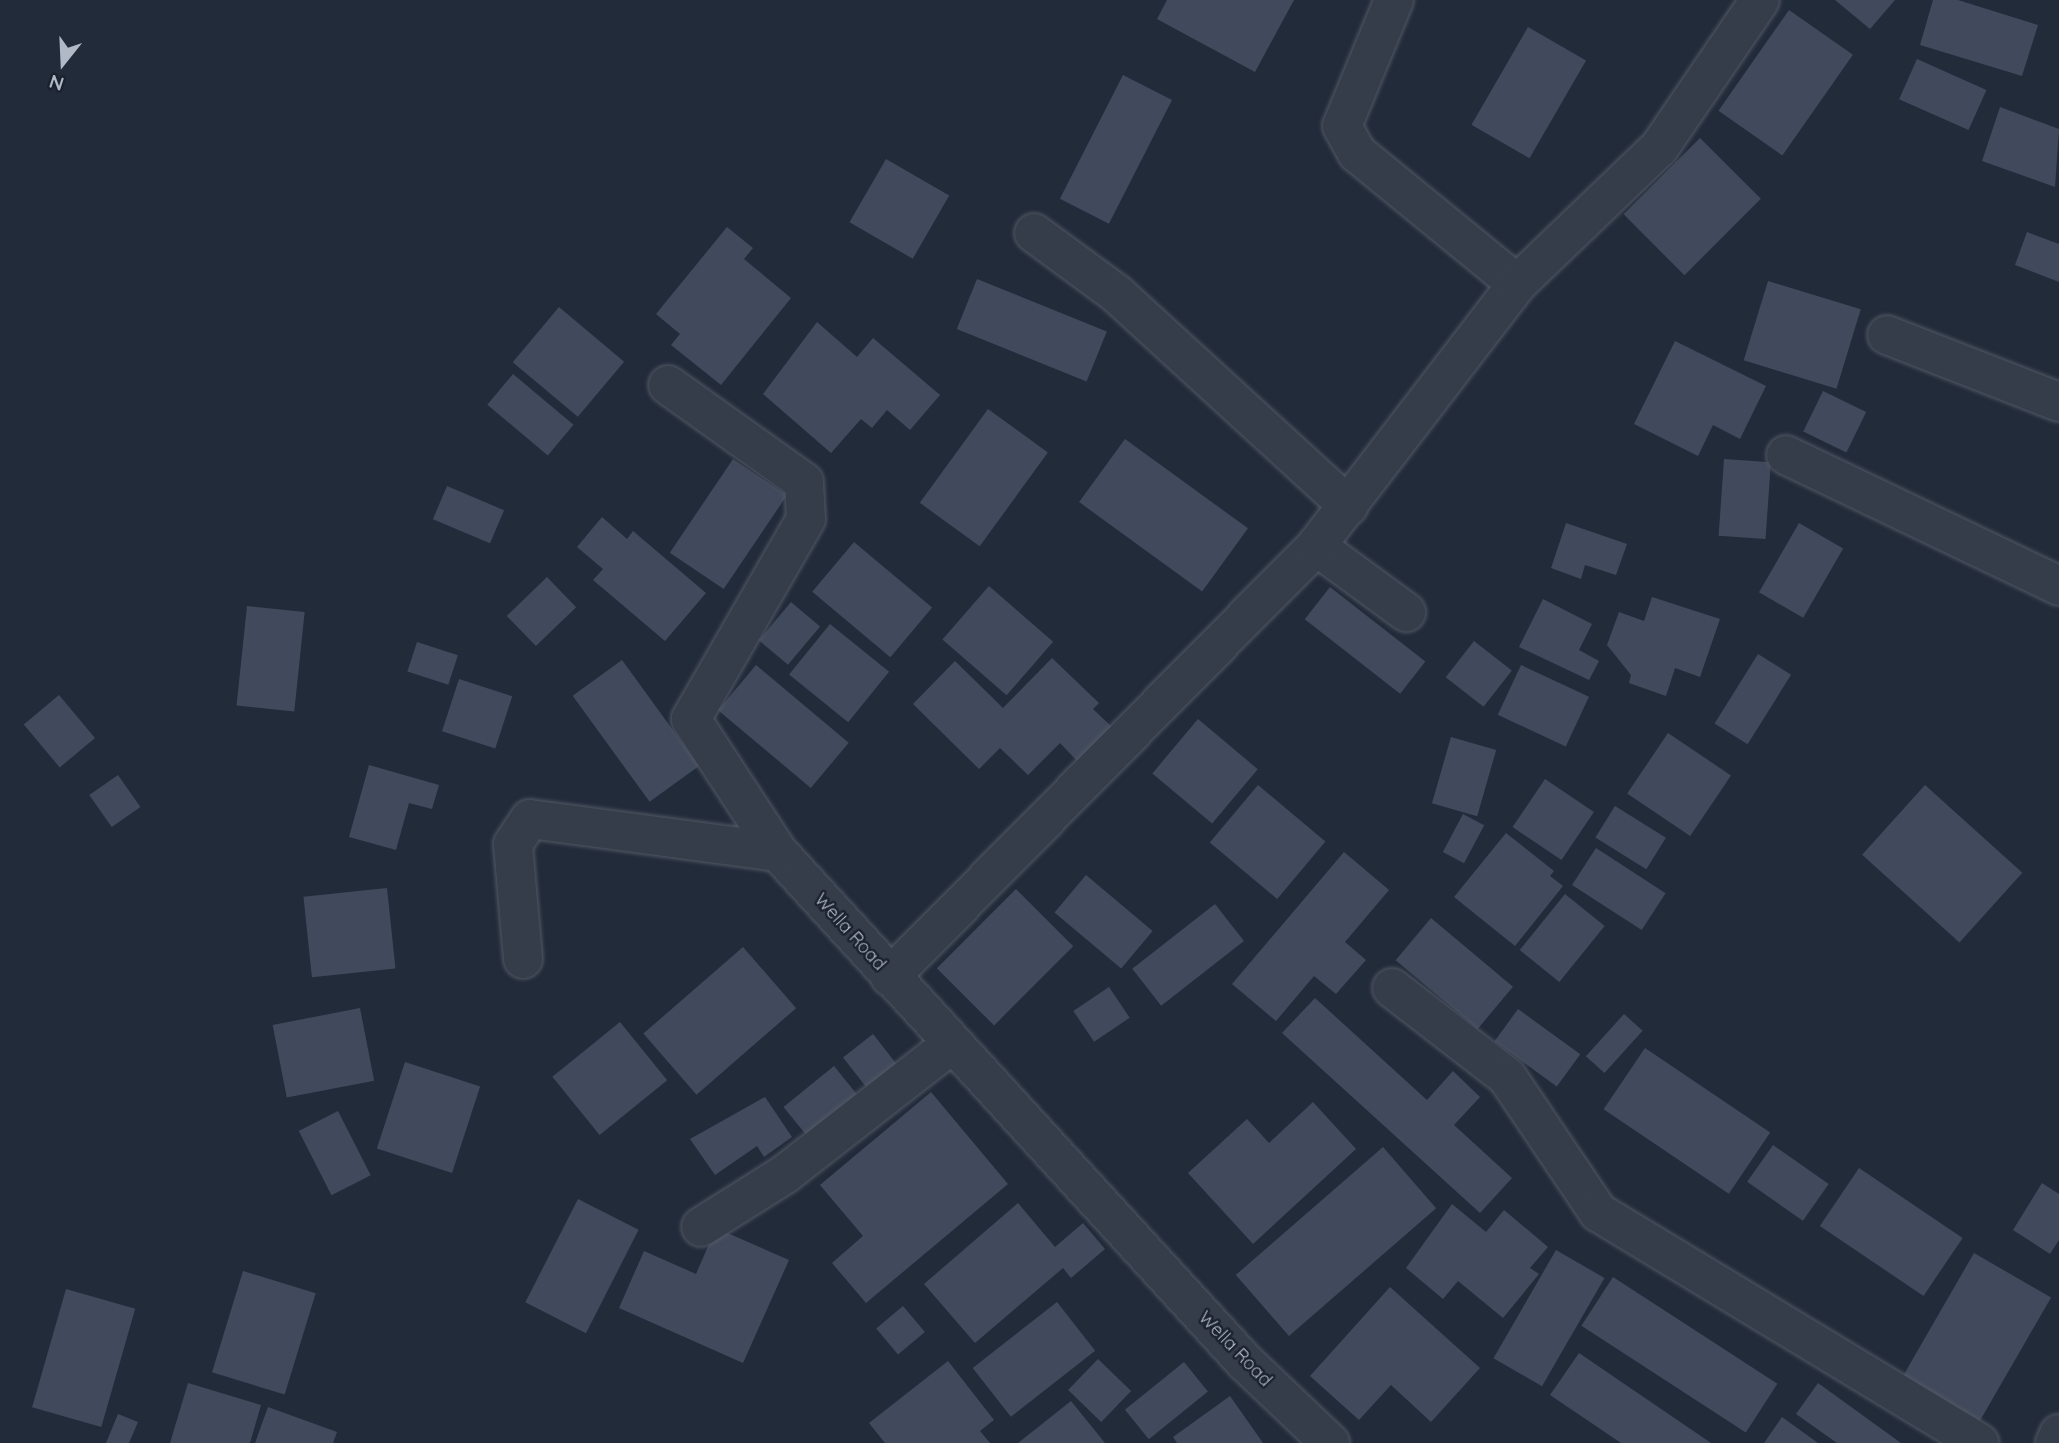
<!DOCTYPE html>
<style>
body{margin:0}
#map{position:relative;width:2059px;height:1443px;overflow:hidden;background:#222b3a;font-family:Quicksand,sans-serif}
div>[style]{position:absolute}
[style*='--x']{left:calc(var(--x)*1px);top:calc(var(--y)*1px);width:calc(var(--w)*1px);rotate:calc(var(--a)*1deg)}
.building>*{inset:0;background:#414a5c;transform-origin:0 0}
.roads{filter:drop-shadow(0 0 2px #515865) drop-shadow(0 0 2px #515865)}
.minor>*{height:38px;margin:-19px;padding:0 19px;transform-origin:19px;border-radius:19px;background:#363d4a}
span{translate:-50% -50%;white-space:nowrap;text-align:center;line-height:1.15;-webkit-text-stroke:5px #1b222f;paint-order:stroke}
.street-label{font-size:18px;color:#b1b8c6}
.north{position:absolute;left:28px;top:28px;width:70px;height:70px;-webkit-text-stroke:5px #1b222f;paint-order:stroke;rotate:198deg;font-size:19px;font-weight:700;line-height:28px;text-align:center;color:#b1b8c6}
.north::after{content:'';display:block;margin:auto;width:24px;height:32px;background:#b1b8c6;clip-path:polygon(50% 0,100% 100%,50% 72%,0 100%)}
</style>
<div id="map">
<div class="building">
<i style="clip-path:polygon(1167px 0,1294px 0,1255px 72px,1157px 19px)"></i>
<i style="clip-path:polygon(1835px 0,1895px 0,1870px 29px)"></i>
<i style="clip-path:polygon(1933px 0,1958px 0,2038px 25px,2022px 76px,1920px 45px)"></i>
<i style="left:1789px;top:10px;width:78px;height:123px;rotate:35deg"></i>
<i style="left:1528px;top:27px;width:67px;height:113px;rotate:30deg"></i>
<i style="left:1917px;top:59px;width:76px;height:44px;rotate:24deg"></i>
<i style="left:1123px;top:75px;width:55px;height:139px;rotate:27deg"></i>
<i style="clip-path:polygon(2000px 107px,2059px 129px,2055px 187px,1982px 161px)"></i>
<i style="left:1700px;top:138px;width:86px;height:108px;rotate:45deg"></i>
<i style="left:886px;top:159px;width:73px;height:73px;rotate:30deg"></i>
<i style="clip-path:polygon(727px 227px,753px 248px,744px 259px,791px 298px,721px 385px,671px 345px,680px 334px,656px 314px)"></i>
<i style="clip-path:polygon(2027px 232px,2059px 244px,2059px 282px,2015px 265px)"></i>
<i style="left:977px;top:279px;width:140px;height:54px;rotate:22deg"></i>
<i style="left:1768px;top:281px;width:97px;height:83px;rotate:17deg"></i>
<i style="left:559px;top:307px;width:85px;height:72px;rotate:40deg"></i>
<i style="clip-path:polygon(817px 322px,857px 357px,873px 338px,940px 395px,910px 430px,887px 410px,872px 428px,861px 419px,831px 453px,763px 394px)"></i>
<i style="clip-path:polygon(1675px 341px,1766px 386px,1740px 439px,1713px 425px,1698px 456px,1634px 424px)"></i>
<i style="left:513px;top:374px;width:79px;height:40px;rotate:40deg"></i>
<i style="left:1823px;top:391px;width:48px;height:45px;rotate:26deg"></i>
<i style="left:988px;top:409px;width:74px;height:116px;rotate:36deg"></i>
<i style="left:1125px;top:439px;width:152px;height:78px;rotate:36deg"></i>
<i style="left:733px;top:459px;width:65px;height:113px;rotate:34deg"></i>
<i style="left:1724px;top:459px;width:47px;height:77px;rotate:4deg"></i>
<i style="left:447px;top:486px;width:62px;height:36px;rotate:23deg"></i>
<i style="clip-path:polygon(602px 517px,627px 539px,633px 531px,706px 593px,665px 641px,593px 580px,603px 569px,577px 547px)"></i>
<i style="clip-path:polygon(1566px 523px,1627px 544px,1616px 575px,1585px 565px,1581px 579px,1551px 568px)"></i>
<i style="left:1799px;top:523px;width:51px;height:80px;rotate:30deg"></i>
<i style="left:854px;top:542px;width:102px;height:65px;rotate:40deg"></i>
<i style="left:547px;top:577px;width:42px;height:56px;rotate:46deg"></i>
<i style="left:989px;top:586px;width:85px;height:71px;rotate:41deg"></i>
<i style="left:1330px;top:587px;width:121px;height:41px;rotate:38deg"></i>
<i style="clip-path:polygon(1652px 597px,1720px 619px,1700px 677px,1675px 668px,1666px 696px,1629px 683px,1631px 675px,1607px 645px,1619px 612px,1644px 621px)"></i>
<i style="clip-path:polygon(1543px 599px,1592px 624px,1579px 650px,1599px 661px,1589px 680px,1519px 647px)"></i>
<i style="left:791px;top:602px;width:38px;height:50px;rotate:40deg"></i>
<i style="left:247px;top:606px;width:58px;height:100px;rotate:6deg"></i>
<i style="left:830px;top:624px;width:76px;height:65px;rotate:39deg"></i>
<i style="left:1474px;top:641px;width:48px;height:46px;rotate:38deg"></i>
<i style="left:417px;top:642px;width:43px;height:31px;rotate:18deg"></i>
<i style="left:1758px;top:654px;width:39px;height:82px;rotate:32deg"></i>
<i style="clip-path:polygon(1052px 658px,1099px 703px,1093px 709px,1112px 727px,1078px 762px,1060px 743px,1028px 775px,1000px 748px,979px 769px,913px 704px,955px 661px,1003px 708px)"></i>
<i style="left:622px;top:660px;width:131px;height:61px;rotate:54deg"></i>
<i style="left:756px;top:665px;width:121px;height:59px;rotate:40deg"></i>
<i style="left:1521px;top:665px;width:75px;height:55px;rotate:25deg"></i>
<i style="left:459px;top:679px;width:56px;height:55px;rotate:18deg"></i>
<i style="left:59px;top:695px;width:56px;height:46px;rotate:50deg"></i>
<i style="left:1198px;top:719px;width:78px;height:71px;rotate:40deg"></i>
<i style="left:1668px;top:733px;width:76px;height:73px;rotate:34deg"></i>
<i style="left:1451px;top:737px;width:47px;height:69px;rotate:16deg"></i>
<i style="clip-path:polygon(369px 765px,439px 785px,432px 809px,409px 803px,396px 850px,349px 837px)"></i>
<i style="left:118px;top:775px;width:39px;height:35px;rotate:55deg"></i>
<i style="left:1545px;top:779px;width:59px;height:58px;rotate:34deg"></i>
<i style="left:1258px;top:785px;width:88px;height:75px;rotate:40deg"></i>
<i style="left:1925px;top:785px;width:131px;height:94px;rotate:42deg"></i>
<i style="left:1615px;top:806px;width:60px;height:37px;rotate:32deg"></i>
<i style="left:1463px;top:814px;width:24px;height:43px;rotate:28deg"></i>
<i style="clip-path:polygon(1506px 833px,1554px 871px,1550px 876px,1563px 886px,1515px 946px,1454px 897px)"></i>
<i style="left:1596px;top:848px;width:83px;height:44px;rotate:33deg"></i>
<i style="clip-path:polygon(1344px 852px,1389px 890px,1345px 942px,1366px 960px,1336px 994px,1314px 976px,1276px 1021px,1232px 984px)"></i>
<i style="left:1086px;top:875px;width:87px;height:49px;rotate:40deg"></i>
<i style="left:387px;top:888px;width:81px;height:84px;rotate:84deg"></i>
<i style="left:1016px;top:889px;width:81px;height:112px;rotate:45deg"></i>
<i style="left:1565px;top:894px;width:51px;height:72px;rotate:39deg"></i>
<i style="left:1215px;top:904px;width:47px;height:105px;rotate:52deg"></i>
<i style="left:1431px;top:918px;width:107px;height:55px;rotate:40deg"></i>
<i style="left:743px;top:947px;width:81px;height:132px;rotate:49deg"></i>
<i style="left:1109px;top:987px;width:37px;height:43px;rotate:56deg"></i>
<i style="clip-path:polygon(1315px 998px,1427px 1100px,1453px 1071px,1480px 1097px,1454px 1125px,1512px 1178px,1480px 1213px,1282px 1033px)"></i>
<i style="left:360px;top:1008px;width:74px;height:89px;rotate:79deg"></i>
<i style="left:1518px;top:1009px;width:77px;height:40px;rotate:36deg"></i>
<i style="left:1624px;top:1014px;width:25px;height:57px;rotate:42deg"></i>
<i style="left:620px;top:1022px;width:75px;height:87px;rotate:51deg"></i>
<i style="left:873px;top:1034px;width:47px;height:38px;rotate:52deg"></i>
<i style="left:1645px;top:1048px;width:151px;height:74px;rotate:34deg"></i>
<i style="left:405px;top:1062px;width:79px;height:91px;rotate:18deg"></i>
<i style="left:834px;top:1066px;width:44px;height:65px;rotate:51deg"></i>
<i style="clip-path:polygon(931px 1092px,1008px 1184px,866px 1303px,832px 1263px,863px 1236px,820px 1185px)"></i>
<i style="clip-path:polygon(765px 1097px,792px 1137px,764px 1157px,757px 1146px,715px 1175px,690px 1139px)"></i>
<i style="clip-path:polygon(1313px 1102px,1356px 1149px,1253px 1244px,1188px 1173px,1247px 1119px,1269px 1143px)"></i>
<i style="left:338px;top:1111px;width:72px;height:44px;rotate:63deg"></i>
<i style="left:1773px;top:1145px;width:68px;height:45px;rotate:35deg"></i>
<i style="left:1383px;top:1147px;width:81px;height:195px;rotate:49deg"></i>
<i style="left:1859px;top:1168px;width:125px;height:70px;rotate:34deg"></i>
<i style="clip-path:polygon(2042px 1183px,2059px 1194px,2059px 1240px,2050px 1254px,2013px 1230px)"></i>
<i style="left:578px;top:1199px;width:68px;height:116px;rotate:27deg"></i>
<i style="clip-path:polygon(1018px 1203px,1055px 1247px,1083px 1223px,1105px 1249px,1071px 1278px,1063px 1268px,975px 1343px,924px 1284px)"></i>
<i style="clip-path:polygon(1452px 1204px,1486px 1232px,1504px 1210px,1548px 1247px,1530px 1268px,1539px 1274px,1503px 1318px,1458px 1281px,1443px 1299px,1406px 1268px)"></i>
<i style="clip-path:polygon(716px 1228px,789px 1260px,743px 1363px,619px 1308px,644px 1251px,696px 1274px)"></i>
<i style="left:1556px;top:1250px;width:56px;height:125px;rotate:30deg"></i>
<i style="left:1974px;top:1253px;width:89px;height:142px;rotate:30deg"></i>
<i style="left:243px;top:1271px;width:76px;height:106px;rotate:17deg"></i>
<i style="left:1613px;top:1277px;width:196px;height:58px;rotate:33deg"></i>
<i style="clip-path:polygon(1390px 1287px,1480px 1368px,1431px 1422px,1391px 1385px,1359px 1420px,1310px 1376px)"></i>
<i style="left:66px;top:1289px;width:72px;height:123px;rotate:16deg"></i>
<i style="left:1057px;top:1302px;width:62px;height:107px;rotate:52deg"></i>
<i style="left:903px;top:1306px;width:34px;height:35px;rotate:50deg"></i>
<i style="clip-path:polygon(1579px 1353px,1711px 1443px,1621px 1443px,1550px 1395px)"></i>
<i style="left:1098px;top:1359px;width:46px;height:43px;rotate:44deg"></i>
<i style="clip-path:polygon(948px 1361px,994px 1420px,980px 1431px,990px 1443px,885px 1443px,869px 1423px)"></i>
<i style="left:1184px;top:1362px;width:38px;height:76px;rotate:51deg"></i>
<i style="clip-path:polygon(188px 1383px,261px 1405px,250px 1443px,170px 1443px)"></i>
<i style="clip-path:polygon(1818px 1383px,1901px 1443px,1837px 1443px,1796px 1414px)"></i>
<i style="clip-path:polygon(1230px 1396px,1263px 1443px,1177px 1443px,1173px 1437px)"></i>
<i style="clip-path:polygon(1071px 1401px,1105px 1443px,1018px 1443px)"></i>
<i style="clip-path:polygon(268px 1407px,337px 1432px,333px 1443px,255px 1443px)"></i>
<i style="clip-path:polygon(118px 1414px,138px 1422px,129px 1443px,106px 1443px)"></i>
<i style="clip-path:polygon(1782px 1417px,1818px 1443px,1764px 1443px)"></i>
</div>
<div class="roads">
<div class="minor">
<i style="--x:1394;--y:0;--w:136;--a:112.4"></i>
<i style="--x:1342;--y:126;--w:31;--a:61"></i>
<i style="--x:1357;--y:153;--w:207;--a:39.3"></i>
<i style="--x:1034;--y:233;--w:103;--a:36.3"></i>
<i style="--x:1117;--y:294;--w:314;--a:42.5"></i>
<i style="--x:1887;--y:335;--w:185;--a:21.3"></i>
<i style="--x:668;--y:385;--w:167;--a:35.5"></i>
<i style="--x:804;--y:482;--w:37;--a:87"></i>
<i style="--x:806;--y:519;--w:231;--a:119.9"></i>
<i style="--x:691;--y:719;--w:159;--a:56.8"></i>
<i style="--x:778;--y:852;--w:690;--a:47.53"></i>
<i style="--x:1244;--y:1361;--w:119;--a:43.6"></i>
<i style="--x:1786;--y:455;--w:303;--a:25.6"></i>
<i style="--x:1316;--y:546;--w:112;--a:36.3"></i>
<i style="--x:523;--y:959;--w:115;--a:-95"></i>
<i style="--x:513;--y:844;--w:30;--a:-56"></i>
<i style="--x:530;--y:819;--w:250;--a:7.6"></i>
<i style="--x:890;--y:977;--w:606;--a:-45.33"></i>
<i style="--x:1316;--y:546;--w:330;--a:-52.5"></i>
<i style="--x:1517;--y:284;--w:197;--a:-43.8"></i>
<i style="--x:1659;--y:148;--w:179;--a:-55.7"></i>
<i style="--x:1392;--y:988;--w:145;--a:37.7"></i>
<i style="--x:1507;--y:1077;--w:163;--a:56"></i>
<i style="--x:1598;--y:1212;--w:446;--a:31.2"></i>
<i style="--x:701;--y:1227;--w:99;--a:-32.2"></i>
<i style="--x:785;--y:1174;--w:212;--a:-37.9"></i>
<i style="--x:2055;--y:1443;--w:10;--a:-66"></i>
</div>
</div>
<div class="street-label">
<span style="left:850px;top:932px;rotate:48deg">Wella Road</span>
<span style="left:1235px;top:1349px;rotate:46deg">Wella Road</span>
</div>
<div class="north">N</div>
</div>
